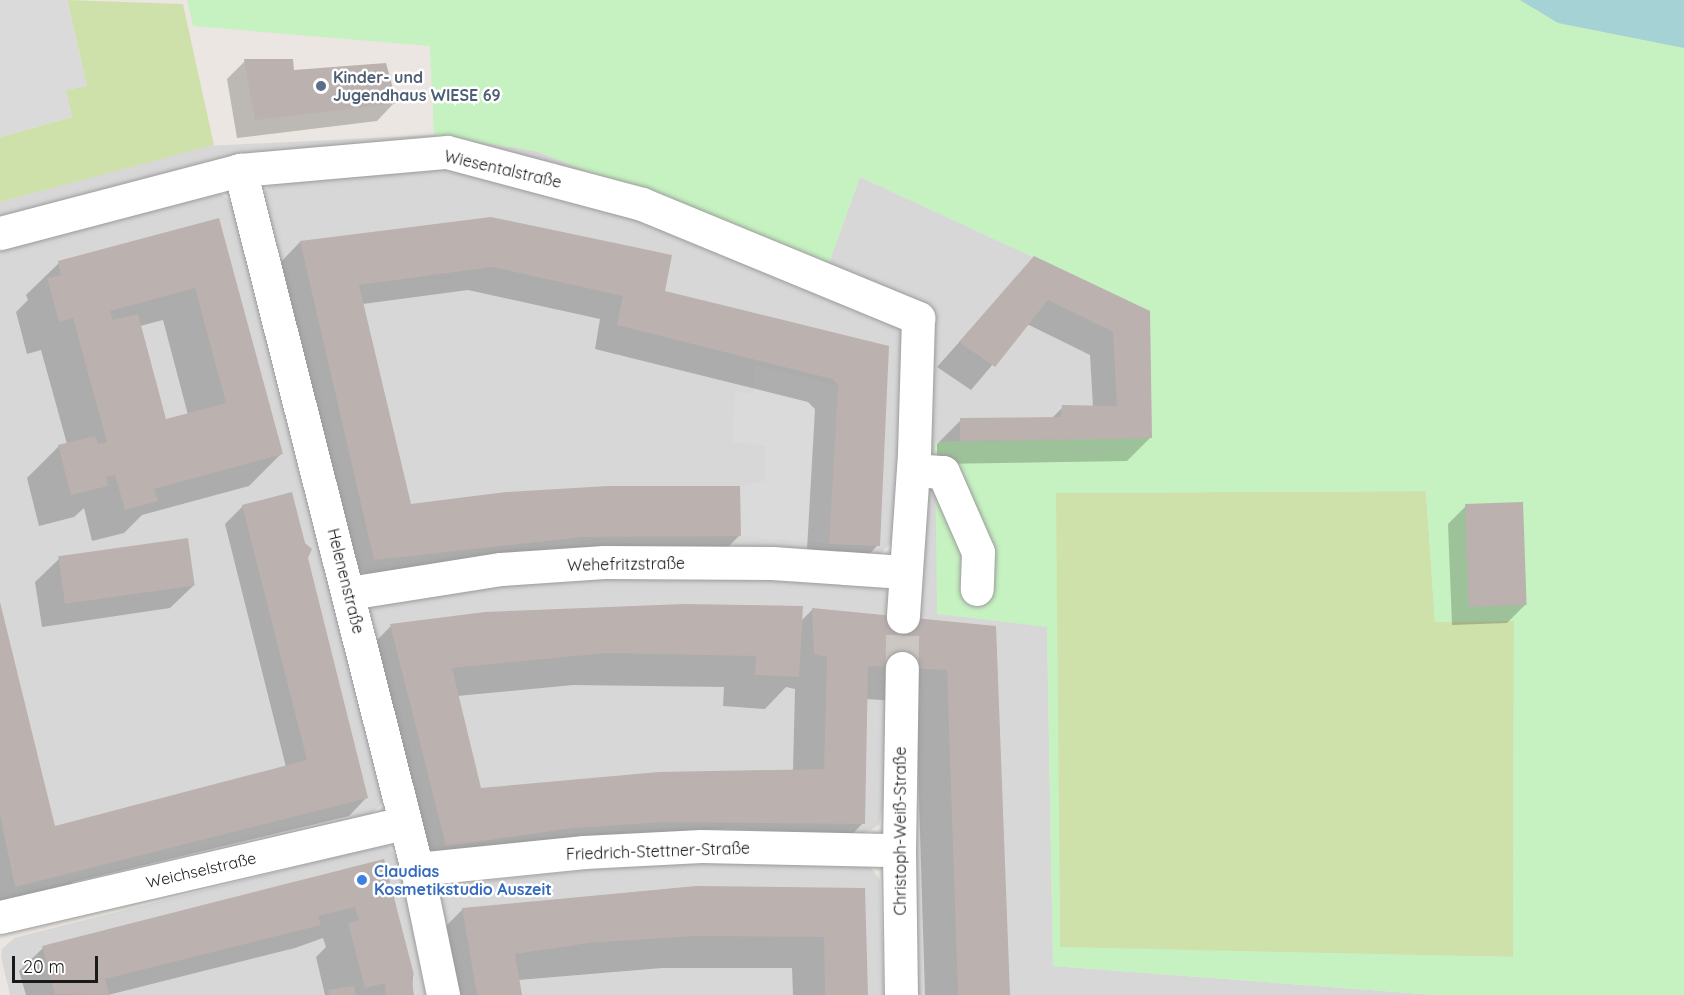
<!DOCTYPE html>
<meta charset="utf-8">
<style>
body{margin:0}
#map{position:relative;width:1684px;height:995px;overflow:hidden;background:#ebe6e1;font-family:Quicksand,sans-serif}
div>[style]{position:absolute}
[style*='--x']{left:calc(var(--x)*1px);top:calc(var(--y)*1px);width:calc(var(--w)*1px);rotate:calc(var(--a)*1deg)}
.residential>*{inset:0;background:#d8d7d8}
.grass>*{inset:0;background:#cfe1ab}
.park>*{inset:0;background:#c5f2c0}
.parking>*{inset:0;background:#dadada}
.water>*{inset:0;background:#a5d2d5}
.shadow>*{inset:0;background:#0003}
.building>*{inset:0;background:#bbb1ae;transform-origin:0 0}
.minor-tunnel>*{height:33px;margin-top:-16.5px;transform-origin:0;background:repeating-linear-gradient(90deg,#ccc7c3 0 33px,transparent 0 49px)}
.roads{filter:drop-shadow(0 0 2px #9b9b9b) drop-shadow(0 0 2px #9b9b9b)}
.minor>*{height:33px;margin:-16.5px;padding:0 16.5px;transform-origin:16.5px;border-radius:16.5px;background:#fff}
.dots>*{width:16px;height:16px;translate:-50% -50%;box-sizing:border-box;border:3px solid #fff;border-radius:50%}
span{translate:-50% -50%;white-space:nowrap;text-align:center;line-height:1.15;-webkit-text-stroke:5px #fff;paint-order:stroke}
.service-label{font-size:16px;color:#4e5e75;font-weight:700}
.left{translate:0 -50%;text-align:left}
.street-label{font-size:16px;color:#1a1a1a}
.shop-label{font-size:16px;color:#366cbe;font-weight:700}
.scale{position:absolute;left:12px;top:956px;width:86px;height:27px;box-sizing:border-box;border:3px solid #1a1a1a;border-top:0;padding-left:8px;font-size:18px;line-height:21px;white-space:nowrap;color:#1a1a1a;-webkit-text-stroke:4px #fff;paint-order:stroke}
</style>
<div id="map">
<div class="residential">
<i style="clip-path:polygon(434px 135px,536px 151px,828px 265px,860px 177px,1150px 311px,1152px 438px,935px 442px,1047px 627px,1053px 966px,1436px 995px,912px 995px,884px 803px,879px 825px,863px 834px,727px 828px,428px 854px,366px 607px,370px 603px,494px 584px,613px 577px,747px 577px,881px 587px,891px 593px,892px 542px,876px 558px,368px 573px,357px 570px,261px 198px,272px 181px,0 222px,0 202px,205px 146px)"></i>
<i style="clip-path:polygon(218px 191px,232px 203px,384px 801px,370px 816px,0 907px,0 247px)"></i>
<i style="clip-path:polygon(387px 844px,399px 861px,426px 995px,10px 995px,1px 957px,2px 949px,14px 938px)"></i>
<i style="clip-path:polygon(660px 862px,869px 865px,880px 880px,884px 995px,455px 995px,437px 891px,441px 886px)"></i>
</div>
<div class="grass">
<i style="clip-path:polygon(67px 0,183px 4px,214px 145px,0 202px,0 137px,72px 117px,65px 90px,87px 86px)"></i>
<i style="clip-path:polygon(1426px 491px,1435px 622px,1514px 620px,1513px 957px,1060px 948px,1055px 493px)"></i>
</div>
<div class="park">
<i style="clip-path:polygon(evenodd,187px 0,1684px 0,1684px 995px,1436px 995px,1053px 966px,1047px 627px,937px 614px,935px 442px,1152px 438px,1150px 311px,860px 177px,828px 266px,536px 151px,434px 135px,430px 46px,193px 26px,187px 0,1426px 491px,1435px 622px,1514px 621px,1513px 957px,1060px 947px,1056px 493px,1426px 491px)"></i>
</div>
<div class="parking">
<i style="clip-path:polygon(0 0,67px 0,87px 86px,66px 90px,72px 117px,0 137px)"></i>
<i style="clip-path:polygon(755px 365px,838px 385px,829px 544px,741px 536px,740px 486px,765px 481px,766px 446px,733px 442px,735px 391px,753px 394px)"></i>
</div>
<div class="water">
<i style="clip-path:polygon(1520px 0,1684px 0,1684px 48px,1558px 23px)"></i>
</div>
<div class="shadow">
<i style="clip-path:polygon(245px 61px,293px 71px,395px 102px,377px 121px,237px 138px,227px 79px)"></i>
<i style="clip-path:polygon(491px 218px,663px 292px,887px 347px,878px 545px,855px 569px,806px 567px,815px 409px,808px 402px,595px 349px,600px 319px,468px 290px,363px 304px,410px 506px,739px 536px,716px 559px,350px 583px,277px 266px,300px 242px)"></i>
<i style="clip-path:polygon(evenodd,218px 219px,282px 453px,249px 486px,142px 515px,124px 533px,92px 541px,84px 508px,74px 517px,39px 526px,27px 478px,59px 446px,67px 444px,41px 350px,27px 354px,16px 312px,28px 300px,26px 295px,59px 263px,218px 219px,163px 320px,188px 415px,165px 421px,140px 326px,163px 320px)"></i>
<i style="clip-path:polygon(1034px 258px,1148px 312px,1151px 437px,1127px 461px,937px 464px,937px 444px,961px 420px,1051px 419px,1063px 407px,1093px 407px,1090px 355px,1027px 324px,971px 390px,937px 367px)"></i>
<i style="clip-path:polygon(243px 506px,303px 544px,367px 797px,349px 816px,73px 882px,63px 893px,0 908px,0 604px,54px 828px,286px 767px,225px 524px)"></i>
<i style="clip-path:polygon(1466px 506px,1525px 605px,1507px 623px,1452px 625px,1448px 524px)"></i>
<i style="clip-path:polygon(59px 559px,194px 585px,170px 608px,42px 627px,35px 582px)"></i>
<i style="clip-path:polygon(evenodd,813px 609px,995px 628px,1009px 995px,925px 995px,916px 702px,865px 699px,863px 823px,831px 856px,631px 854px,414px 878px,359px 658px,391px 626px,800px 622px,813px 609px,573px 685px,724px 687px,723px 706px,765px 709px,786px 687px,795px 689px,793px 771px,479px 790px,457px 696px,573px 685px)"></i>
<i style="clip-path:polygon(383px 861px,413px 975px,412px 995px,325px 995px,316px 957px,326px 947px,323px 938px,295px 948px,108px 995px,26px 995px,19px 971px,43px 948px)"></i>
<i style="clip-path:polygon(863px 890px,867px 995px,793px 995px,792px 968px,662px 968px,518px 980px,521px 995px,440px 995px,431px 941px,463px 909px)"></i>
</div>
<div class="building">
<i style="clip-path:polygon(244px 59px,293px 59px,294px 70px,386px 63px,397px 103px,255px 120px)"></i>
<i style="clip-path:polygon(491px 217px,672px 255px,665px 291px,889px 346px,880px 546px,829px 544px,838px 385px,832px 379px,617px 325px,623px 296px,492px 267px,359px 285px,411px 504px,506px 492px,608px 486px,740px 486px,741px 536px,583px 537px,374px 560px,300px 241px)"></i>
<i style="clip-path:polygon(evenodd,219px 218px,283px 454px,154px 489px,158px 501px,125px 510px,115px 475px,106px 477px,108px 486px,71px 495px,58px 445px,95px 436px,98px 444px,107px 442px,73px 318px,59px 322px,47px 278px,61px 275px,58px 261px,219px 218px,195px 288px,226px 403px,166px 419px,138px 314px,113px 320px,110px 311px,195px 288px)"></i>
<i style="clip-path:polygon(1034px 256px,1150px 311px,1152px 438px,960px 441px,960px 418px,1061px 417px,1062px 405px,1117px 406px,1113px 332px,1048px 300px,995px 367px,959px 342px)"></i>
<i style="clip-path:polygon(292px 492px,305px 543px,312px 549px,308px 558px,368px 798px,15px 887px,0 814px,0 602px,55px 826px,307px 760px,242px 505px)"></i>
<i style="left:1523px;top:502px;width:103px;height:58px;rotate:88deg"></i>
<i style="left:188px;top:538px;width:48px;height:131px;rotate:82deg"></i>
<i style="clip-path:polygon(684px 604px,803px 606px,799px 677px,755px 675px,756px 656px,606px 653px,452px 668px,481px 788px,659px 772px,824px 769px,827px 657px,814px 654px,812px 608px,996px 626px,1010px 995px,958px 995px,947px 670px,868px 666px,865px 824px,665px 822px,573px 828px,446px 846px,390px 624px,485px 612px)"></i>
<i style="clip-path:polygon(384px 859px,414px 975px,411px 976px,414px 995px,386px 995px,385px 983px,365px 988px,348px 923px,359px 920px,355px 907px,318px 916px,321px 925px,105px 979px,109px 995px,55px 994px,42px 946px)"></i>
<i style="clip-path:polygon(696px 886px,865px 888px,868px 995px,825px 995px,824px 937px,695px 936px,589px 943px,515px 954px,522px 995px,477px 995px,462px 908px)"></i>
<i style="clip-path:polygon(354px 986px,356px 995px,329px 995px,328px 990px)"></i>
</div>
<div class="minor-tunnel">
<i style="--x:902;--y:668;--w:51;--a:-88.9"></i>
</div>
<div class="roads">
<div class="minor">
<i style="--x:240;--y:170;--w:721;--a:75.79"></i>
<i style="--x:417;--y:869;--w:129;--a:78.3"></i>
<i style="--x:0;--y:233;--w:248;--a:-14.7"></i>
<i style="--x:240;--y:170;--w:208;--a:-5"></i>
<i style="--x:447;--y:152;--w:202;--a:14.9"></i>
<i style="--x:642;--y:204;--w:299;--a:22.4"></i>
<i style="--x:918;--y:318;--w:136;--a:91.7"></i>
<i style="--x:914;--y:454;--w:163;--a:93.9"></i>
<i style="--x:913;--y:470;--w:30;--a:4"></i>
<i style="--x:943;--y:472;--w:87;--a:66.4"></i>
<i style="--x:978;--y:552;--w:37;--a:92"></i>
<i style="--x:349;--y:593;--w:154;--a:-9"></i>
<i style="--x:501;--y:569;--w:103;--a:-3.9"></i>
<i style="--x:604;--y:562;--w:168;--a:0.3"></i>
<i style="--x:772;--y:563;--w:132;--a:3.9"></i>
<i style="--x:417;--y:869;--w:168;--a:-5.8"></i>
<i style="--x:584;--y:852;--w:117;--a:-2.9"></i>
<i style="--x:701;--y:846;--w:198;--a:1.2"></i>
<i style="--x:0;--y:917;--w:414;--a:-13.1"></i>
<i style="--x:901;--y:995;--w:145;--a:-90.8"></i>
<i style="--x:899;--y:850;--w:182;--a:-89.1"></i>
</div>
</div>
<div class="dots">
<i style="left:321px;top:86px;background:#5c6f8a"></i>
<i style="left:362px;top:880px;background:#3f7fe0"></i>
</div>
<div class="service-label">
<span class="left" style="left:333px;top:86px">Kinder- und<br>Jugendhaus WIESE 69</span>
</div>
<div class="street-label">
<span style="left:503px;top:169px;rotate:13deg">Wiesentalstraße</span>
<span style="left:626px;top:564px;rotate:-1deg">Wehefritzstraße</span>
<span style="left:346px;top:581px;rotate:76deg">Helenenstraße</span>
<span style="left:900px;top:831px;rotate:-90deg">Christoph-Weiß-Straße</span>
<span style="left:658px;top:851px;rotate:-2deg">Friedrich-Stettner-Straße</span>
<span style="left:201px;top:870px;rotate:-13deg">Weichselstraße</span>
</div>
<div class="shop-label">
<span class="left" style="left:374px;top:880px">Claudias<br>Kosmetikstudio Auszeit</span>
</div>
<div class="scale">20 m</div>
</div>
